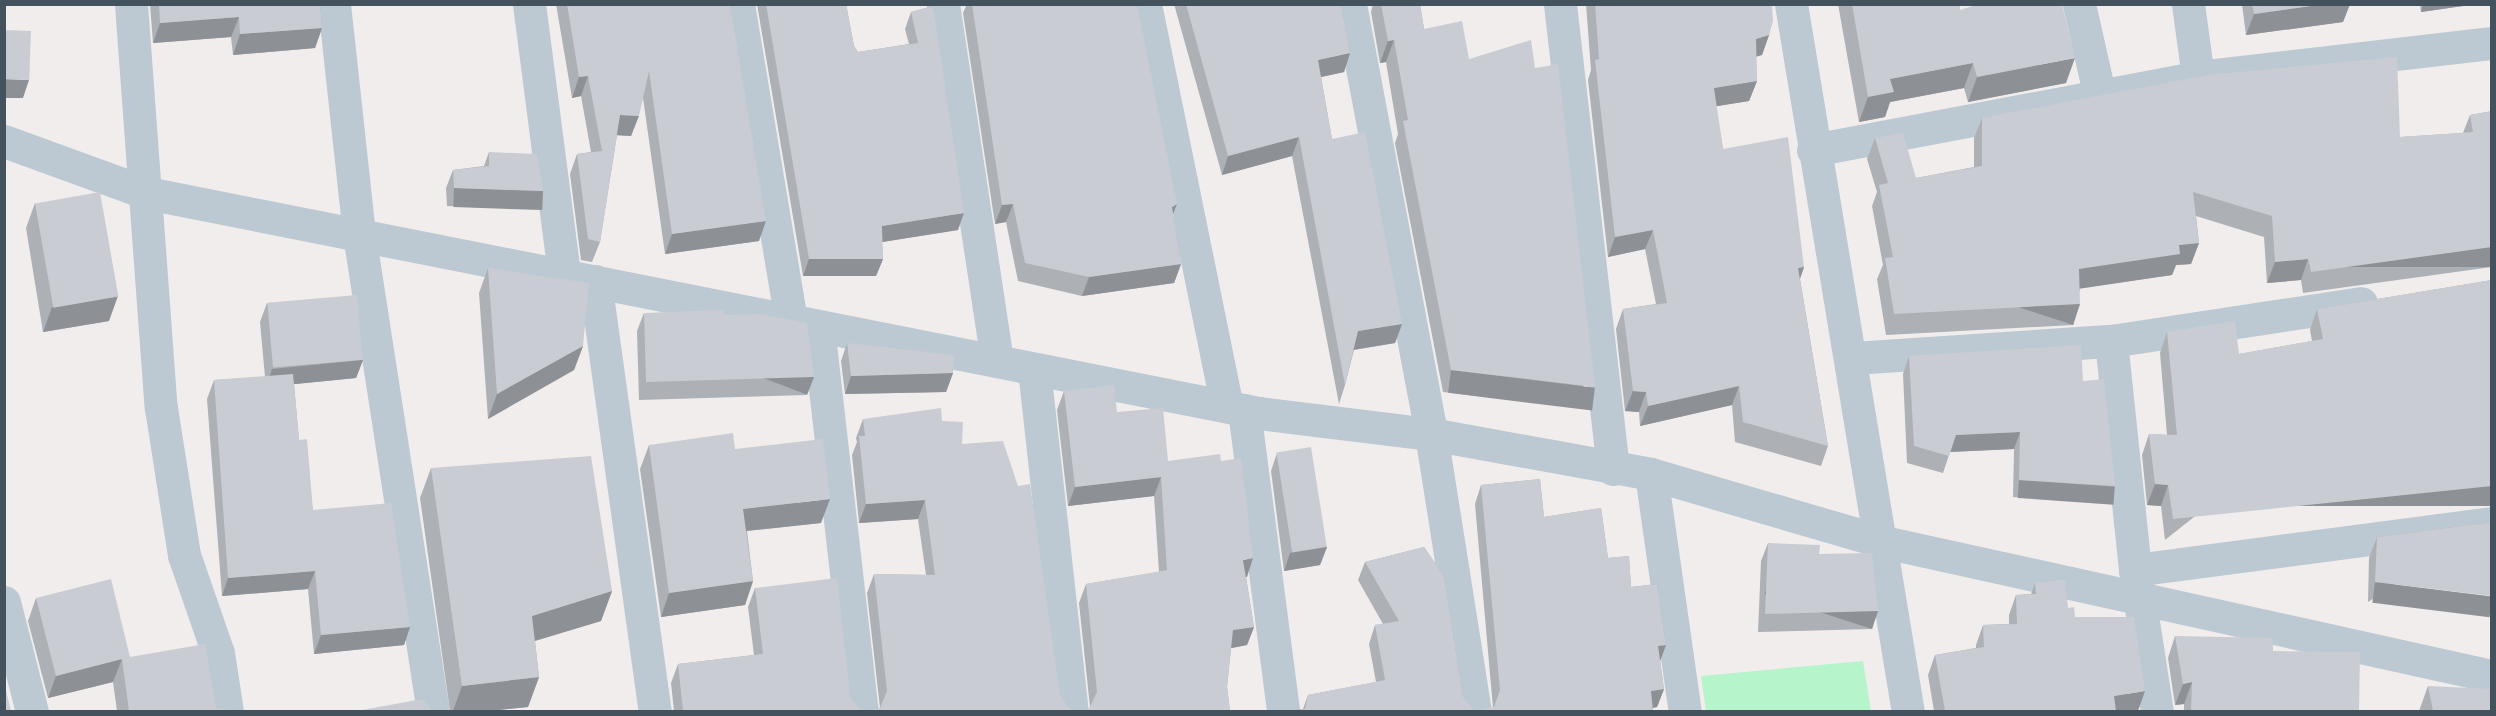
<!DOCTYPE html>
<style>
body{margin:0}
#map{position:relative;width:2496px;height:716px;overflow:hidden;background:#f1eded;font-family:Roboto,sans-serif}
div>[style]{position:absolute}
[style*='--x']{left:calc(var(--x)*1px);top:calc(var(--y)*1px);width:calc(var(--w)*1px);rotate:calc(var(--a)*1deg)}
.green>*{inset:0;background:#b6f4cc}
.minor>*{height:33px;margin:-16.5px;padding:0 16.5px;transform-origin:16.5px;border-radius:16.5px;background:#bcc9d2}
.wall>*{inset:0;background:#adb0b5}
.shaded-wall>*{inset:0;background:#8d9094;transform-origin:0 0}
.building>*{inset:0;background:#c9cdd3;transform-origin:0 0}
span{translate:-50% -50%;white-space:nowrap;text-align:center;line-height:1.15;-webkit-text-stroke:4.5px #fff;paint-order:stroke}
.frame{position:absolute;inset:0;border:6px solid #44525d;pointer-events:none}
</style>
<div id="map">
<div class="green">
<i style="clip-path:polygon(1863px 661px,1871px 711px,1706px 711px,1701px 676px)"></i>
</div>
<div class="minor">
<i style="--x:131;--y:4;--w:405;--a:85.8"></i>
<i style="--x:161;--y:408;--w:149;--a:81.1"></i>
<i style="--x:184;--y:555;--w:104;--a:70.9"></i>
<i style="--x:218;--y:653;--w:60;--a:81.3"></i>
<i style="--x:334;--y:4;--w:231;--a:83.8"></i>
<i style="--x:359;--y:234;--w:484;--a:81.2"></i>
<i style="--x:529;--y:4;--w:273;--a:82.6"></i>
<i style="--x:738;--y:4;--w:320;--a:80.5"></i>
<i style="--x:943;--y:4;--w:361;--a:81.4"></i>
<i style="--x:1145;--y:4;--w:410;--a:78.5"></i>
<i style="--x:1350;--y:4;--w:438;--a:79.3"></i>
<i style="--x:1431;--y:434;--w:281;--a:81"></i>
<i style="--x:1560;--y:4;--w:468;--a:83.5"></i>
<i style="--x:1791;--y:4;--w:718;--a:80.62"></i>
<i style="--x:2079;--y:4;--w:91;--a:77.3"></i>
<i style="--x:2188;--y:4;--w:74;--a:82.2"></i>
<i style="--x:4;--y:141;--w:152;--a:20"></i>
<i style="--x:147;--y:193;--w:1134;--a:11.19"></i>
<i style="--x:1259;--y:413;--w:173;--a:7"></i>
<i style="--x:1431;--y:434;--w:224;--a:10.3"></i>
<i style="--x:1651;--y:474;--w:243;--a:16.3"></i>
<i style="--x:1884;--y:542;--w:623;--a:12.43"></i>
<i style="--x:1813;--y:150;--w:392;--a:-10.7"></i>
<i style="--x:2198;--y:77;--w:296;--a:-6.6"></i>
<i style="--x:595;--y:281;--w:435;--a:82.1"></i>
<i style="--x:818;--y:327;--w:388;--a:83.5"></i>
<i style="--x:2111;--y:341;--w:230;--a:84"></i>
<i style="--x:2135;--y:570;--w:144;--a:81.2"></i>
<i style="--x:1853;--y:358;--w:259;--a:-3.8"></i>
<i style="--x:2111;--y:341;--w:253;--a:-8.6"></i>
<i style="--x:1034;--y:369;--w:345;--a:83.7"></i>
<i style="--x:1244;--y:410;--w:305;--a:82.6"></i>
<i style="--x:1651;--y:474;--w:240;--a:81.9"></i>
<i style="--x:2135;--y:570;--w:360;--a:-7.5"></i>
<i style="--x:4;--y:602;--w:114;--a:75.7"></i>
</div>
<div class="wall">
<i style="clip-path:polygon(150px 4px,320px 4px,322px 28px,315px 48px,233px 55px,231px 37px,153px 43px)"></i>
<i style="clip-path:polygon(556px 4px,730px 4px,759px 241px,665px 254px,643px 98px,631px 136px,617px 135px,600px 242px,592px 262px,581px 260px,570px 174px,577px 154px,591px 152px,581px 96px,572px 98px)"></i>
<i style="clip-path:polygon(757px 4px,846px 4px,854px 46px,858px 52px,909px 44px,905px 29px,911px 12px,933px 6px,958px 230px,882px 242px,883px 259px,876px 276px,803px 276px)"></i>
<i style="clip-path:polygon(967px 4px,1137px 4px,1173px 215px,1181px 264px,1174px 283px,1082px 296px,1018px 281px,1006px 222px,995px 224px,963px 13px)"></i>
<i style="clip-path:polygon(1174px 4px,1341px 4px,1350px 53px,1344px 72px,1321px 77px,1332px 139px,1402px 324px,1395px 343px,1354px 350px,1345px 385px,1339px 404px,1292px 156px,1222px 175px)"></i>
<i style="clip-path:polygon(1373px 4px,1420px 4px,1424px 29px,1469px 59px,1535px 68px,1587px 409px,1443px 392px,1395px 143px,1398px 134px,1386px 62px,1380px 63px,1371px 12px)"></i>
<i style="clip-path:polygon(1586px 4px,1772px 4px,1769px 35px,1762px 55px,1756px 57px,1757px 81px,1749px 101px,1716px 106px,1723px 149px,1804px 267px,1800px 279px,1828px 446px,1821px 466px,1735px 442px,1732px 405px,1640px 426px,1639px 412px,1625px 411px,1616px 329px,1623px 309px,1656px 304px,1645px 249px,1608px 257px,1588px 80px,1591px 70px)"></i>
<i style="clip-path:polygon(1838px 4px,1959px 4px,1960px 10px,2066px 83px,1968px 102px,1964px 88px,1890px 102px,1885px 117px,1859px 122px)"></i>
<i style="clip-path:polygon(2242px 4px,2350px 4px,2343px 22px,2246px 35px)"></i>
<i style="clip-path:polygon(2420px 4px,2477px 4px,2421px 12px)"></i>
<i style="clip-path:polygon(2492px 111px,2492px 267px,2303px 293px,2301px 280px,2267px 283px,2264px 237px,2196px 216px,2199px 243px,2191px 264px,2176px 265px,2172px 275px,2080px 288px,2073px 325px,1886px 335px,1877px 279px,1883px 265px,1872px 206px,1877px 192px,1867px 159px,1875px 138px,1916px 178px,1974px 167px,1974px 138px,1982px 118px,2400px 137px,2463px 133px,2470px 115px)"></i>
<i style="clip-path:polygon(489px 152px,543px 191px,537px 209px,447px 206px,446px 188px,453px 170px,484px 166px)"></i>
<i style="clip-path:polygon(35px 203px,109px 321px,43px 332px,26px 228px)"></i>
<i style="clip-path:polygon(488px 268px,583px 346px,574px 370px,488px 419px,479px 293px)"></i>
<i style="clip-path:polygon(2492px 280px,2165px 540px,2161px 506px,2147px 505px,2142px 455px,2149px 434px,2167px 435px,2160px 353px,2167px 332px,2239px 354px,2312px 341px,2310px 330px,2317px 309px)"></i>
<i style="clip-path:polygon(267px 303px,363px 360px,356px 378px,294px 384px,299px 440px,313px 510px,410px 627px,404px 645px,314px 654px,308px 589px,222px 596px,207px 399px,214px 380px,265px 377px,260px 322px)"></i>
<i style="clip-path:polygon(644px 313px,724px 315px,807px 395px,639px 400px,637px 331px)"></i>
<i style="clip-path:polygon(847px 343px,953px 373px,946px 392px,845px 394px,841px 361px)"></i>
<i style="clip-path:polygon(1909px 356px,2115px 486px,2109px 503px,2013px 497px,2014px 449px,1950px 452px,1943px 473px,1907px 463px,1903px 374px)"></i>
<i style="clip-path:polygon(1064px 391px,1117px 412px,1168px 461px,1221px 461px,1247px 577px,1246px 577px,1254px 627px,1247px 645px,1231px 648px,1227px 687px,1230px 711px,674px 711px,671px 683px,678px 664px,754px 655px,748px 607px,755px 588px,850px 696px,862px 711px,880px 708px,867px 593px,874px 574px,926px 575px,918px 519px,859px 523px,852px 455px,857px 442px,856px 438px,863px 419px,942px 421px,962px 444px,1060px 695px,1072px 711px,1089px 709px,1090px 707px,1079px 603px,1086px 584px,1159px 572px,1154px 496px,1068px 506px,1057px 410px)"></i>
<i style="clip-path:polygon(649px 445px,735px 449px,821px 523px,747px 531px,753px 581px,745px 605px,661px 617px,640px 469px)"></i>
<i style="clip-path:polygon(1277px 453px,1327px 547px,1320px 565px,1284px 571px,1271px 471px)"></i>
<i style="clip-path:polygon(431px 468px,612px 591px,601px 621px,535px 641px,539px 677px,528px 707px,489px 711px,450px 711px,420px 498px)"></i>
<i style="clip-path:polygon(1540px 479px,1544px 517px,1601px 508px,1608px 558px,1629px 556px,1631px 587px,1657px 584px,1666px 645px,1660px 660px,1664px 689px,1657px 707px,1653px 708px,1653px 711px,1287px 711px,1303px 709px,1308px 695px,1376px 682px,1369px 644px,1375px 625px,1383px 624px,1358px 580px,1365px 562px,1424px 547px,1444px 576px,1463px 697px,1476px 711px,1493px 708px,1475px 504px,1481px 485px)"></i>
<i style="clip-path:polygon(2492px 522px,2368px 602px,2369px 558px,2377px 537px)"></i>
<i style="clip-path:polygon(1768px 543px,1819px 554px,1872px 629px,1758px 632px,1761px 561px)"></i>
<i style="clip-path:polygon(2035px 583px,2068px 608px,2075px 617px,2138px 711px,1934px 711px,1928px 675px,1935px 655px,1976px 648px,1976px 645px,1983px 625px,2009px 624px,2009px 615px,2016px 595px,2031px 594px)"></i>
<i style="clip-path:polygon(36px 598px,130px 657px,216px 709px,225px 711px,117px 711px,113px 682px,48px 698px,28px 621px)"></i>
<i style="clip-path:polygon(2175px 636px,2273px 651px,2359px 711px,2184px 711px,2184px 704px,2175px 705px,2168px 658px)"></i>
<i style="clip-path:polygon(2428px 686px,2492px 711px,2419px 711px)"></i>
</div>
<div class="shaded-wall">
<i style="clip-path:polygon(2325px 4px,2350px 4px,2343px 22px,2246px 35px,2254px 14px)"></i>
<i style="clip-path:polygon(2423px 4px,2477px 4px,2421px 12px)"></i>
<i style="clip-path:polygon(239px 17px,231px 37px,153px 43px,160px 23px)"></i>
<i style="clip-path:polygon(322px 28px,315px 48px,233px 55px,240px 34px)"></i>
<i style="clip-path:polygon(1769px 35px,1762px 55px,1749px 58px,1756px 39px)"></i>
<i style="clip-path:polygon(1394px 40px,1386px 62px,1380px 63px,1388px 41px)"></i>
<i style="clip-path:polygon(1350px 53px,1344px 72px,1312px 79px,1318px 60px)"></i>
<i style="clip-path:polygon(2075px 58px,2066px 83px,1968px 102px,1977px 77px)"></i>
<i style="clip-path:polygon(1973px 63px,1964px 88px,1890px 102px,1885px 117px,1859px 122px,1868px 97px,1890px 79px)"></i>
<i style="clip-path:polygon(588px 76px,581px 96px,572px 98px,579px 77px)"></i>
<i style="clip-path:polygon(4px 79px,29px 80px,23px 98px,4px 98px)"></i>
<i style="clip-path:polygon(1757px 81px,1749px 101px,1706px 108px,1714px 88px)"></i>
<i style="clip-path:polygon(620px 115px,639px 116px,631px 136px,613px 135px)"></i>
<i style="clip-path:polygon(1299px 137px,1292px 156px,1222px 175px,1228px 156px)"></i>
<i style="left:454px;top:188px;width:89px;height:19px;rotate:2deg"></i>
<i style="clip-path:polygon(1013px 204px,1006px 222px,995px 224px,1002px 205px)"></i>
<i style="clip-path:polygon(1177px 204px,1170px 222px,1172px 207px)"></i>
<i style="clip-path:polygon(964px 213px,958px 230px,876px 243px,882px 226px)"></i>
<i style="clip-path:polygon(766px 221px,759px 241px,665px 254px,672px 234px)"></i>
<i style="clip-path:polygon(1653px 230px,1645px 249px,1608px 257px,1615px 237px)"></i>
<i style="clip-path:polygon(2199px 243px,2191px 264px,2176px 265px,2172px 275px,2071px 290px,2079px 269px,2179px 245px)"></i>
<i style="left:2492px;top:247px;width:20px;height:183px;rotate:90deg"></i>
<i style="clip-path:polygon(809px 259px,883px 259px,876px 276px,803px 276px)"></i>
<i style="clip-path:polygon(2308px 259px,2301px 280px,2267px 283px,2275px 262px)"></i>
<i style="clip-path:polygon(1181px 264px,1174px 283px,1082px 296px,1089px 277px)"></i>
<i style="clip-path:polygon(1804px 267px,1797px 287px,1798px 268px)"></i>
<i style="clip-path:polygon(118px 296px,109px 321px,43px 332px,52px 307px)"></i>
<i style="left:2080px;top:304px;width:22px;height:186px;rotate:108deg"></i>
<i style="clip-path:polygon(1402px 324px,1395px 343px,1352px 350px,1358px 331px)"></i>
<i style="clip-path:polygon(583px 346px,574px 370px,488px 419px,497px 394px)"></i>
<i style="clip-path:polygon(363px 360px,356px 378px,266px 387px,272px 369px)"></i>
<i style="left:1451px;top:370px;width:145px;height:23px;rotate:7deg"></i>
<i style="clip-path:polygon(953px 373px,946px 392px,845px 394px,851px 376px)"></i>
<i style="left:814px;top:377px;width:19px;height:168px;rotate:111deg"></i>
<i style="clip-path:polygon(1739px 386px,1732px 405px,1640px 426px,1648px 406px)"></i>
<i style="clip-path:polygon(1633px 391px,1646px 392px,1639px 412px,1625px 411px)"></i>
<i style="clip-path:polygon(2020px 432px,2014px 449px,1949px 452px,1956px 435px)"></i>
<i style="clip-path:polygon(1161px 477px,1154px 496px,1068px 506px,1075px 487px)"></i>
<i style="left:2019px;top:480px;width:96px;height:18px;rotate:4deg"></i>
<i style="clip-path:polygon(2155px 484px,2168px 485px,2161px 506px,2147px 505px)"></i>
<i style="left:2492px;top:486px;width:20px;height:321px;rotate:90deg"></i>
<i style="clip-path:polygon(830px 499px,821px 523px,735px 532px,743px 509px)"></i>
<i style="clip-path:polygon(925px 500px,918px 519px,859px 523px,866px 504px)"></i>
<i style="clip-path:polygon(1327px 547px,1320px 565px,1284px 571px,1290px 553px)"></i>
<i style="clip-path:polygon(1253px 558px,1247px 577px,1236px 579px,1243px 560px)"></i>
<i style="clip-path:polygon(315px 571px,308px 589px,222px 596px,228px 578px)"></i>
<i style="clip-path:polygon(753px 581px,745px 605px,661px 617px,669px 593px)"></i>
<i style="left:2375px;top:582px;width:118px;height:21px;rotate:7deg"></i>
<i style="clip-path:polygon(612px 591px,601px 621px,521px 645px,532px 616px)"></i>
<i style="left:1878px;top:611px;width:19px;height:113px;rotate:108deg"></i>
<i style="clip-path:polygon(410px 627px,404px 645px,314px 654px,321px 635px)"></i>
<i style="clip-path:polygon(1254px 627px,1247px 645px,1227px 649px,1233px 630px)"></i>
<i style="clip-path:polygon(1666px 645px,1659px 664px,1658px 646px)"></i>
<i style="clip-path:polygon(122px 659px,113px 682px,48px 698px,56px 676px)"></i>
<i style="clip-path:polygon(539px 677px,528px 707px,489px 711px,453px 711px,462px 686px)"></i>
<i style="clip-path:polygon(2192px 682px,2184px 704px,2175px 705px,2183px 684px)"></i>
<i style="clip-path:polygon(1664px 689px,1657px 707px,1644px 709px,1651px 691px)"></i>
<i style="clip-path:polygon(2145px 691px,2138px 711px,2109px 711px,2114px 696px)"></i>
</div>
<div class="building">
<i style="clip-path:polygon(159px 4px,320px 4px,322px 28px,240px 34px,239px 17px,160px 23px)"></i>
<i style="clip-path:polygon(567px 4px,730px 4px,766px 221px,672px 234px,649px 71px,639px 116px,620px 115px,600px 242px,588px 239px,577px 154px,602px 151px,588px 76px,579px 77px)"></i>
<i style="clip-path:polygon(766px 4px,846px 4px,854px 46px,858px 52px,918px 43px,911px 12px,933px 6px,964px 213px,882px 226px,883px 259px,809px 259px)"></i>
<i style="clip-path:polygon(972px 4px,1137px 4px,1177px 204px,1172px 207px,1181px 264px,1089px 277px,1025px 263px,1013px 204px,1002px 205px)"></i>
<i style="clip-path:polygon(1186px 4px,1341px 4px,1350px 53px,1318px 60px,1332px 139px,1365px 132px,1402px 324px,1358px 331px,1345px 385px,1299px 137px,1228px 156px)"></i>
<i style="clip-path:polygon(1381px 4px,1420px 4px,1424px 29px,1462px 21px,1469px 59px,1531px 40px,1535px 68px,1558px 64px,1595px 387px,1451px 370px,1403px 121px,1408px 120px,1394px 40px,1388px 41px)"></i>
<i style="clip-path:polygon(1595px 4px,1772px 4px,1773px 21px,1769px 35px,1756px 39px,1757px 81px,1714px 88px,1723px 149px,1788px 137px,1804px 267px,1798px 268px,1828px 446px,1743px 422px,1739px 386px,1648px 406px,1646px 392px,1633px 391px,1623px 309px,1667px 303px,1653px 230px,1615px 237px,1595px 60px,1599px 59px)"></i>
<i style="clip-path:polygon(1852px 4px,1959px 4px,1960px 10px,1979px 4px,2062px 4px,2075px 58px,1977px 77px,1973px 63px,1890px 79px,1894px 92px,1868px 97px)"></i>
<i style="clip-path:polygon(2252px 4px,2325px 4px,2254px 14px)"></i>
<i style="left:4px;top:30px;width:27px;height:49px;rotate:2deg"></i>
<i style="clip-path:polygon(2397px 57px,2400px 137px,2473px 132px,2470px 115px,2492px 111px,2492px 247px,2311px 272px,2308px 259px,2275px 262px,2272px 216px,2193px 192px,2199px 243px,2179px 245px,2180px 254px,2079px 269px,2080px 304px,1894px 314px,1885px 258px,1893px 257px,1879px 185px,1888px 183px,1875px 138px,1903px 133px,1916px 178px,1982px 166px,1982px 118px,2208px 75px)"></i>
<i style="clip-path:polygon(489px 152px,537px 154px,543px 191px,454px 188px,453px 170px,489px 166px)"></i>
<i style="left:100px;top:192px;width:106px;height:66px;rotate:80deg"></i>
<i style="clip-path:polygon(488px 268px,589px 283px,583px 346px,497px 394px)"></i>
<i style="clip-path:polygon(2492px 280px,2492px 486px,2173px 519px,2168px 485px,2155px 484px,2149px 434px,2177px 435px,2167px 332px,2235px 321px,2239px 354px,2323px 339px,2317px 309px)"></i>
<i style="left:357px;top:295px;width:65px;height:90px;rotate:85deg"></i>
<i style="clip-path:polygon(724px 310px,724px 315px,758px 314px,807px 323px,814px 377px,646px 382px,644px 313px)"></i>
<i style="clip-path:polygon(847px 343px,954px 355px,953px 373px,851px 376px)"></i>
<i style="clip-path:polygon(2081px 345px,2083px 381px,2104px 379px,2115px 486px,2019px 480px,2020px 432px,1956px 435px,1949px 456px,1914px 446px,1909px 356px)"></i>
<i style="clip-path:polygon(293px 374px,299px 440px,307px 439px,313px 510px,391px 503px,410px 627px,321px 635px,315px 571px,228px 578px,214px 380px)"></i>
<i style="clip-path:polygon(1114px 385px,1117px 412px,1163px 408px,1168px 461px,1220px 454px,1221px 461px,1241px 458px,1253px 558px,1243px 560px,1254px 627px,1233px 630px,1227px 687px,1230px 711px,683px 711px,678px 664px,763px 654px,755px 588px,837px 578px,850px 696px,862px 711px,880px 708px,887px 691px,874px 574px,935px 575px,925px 500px,866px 504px,859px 436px,865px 436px,863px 419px,941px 408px,942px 421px,963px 422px,962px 444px,1003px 441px,1018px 486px,1030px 484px,1060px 695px,1072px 711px,1089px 709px,1097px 692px,1086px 584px,1167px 570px,1161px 477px,1075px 487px,1064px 391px)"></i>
<i style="clip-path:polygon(733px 433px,735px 449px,823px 439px,830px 499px,743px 509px,753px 581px,669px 593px,649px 445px)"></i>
<i style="left:1311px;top:447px;width:101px;height:35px;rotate:81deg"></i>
<i style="clip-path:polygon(591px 456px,612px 591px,532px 616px,539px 677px,462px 686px,431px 468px)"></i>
<i style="clip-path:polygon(1540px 479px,1544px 517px,1601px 508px,1608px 558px,1629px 556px,1631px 587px,1657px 584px,1666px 645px,1658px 646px,1664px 689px,1651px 691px,1653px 711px,1287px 711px,1305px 709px,1308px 695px,1385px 680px,1375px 625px,1399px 621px,1365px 562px,1424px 547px,1444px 576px,1463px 697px,1476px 711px,1494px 707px,1500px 690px,1481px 485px)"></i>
<i style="clip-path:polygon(2492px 522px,2492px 596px,2375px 582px,2377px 537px)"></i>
<i style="clip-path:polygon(1768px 543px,1820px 545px,1819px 554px,1872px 553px,1878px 611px,1765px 614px)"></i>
<i style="clip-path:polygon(111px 579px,130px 657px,205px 644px,216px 709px,225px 708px,225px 711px,129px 711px,122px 659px,56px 676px,36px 598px)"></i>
<i style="clip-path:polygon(2065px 580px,2068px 608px,2074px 607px,2075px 617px,2134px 617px,2145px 691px,2114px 696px,2116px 711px,1945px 711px,1935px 655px,1984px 647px,1983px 625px,2017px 624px,2016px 595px,2036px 594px,2035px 583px)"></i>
<i style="clip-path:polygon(2175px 636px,2273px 638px,2273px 651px,2360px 652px,2359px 711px,2191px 711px,2192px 682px,2183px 684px)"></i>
<i style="clip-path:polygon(4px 682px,11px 711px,4px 711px)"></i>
<i style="clip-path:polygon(2428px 686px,2492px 689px,2492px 711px,2433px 711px)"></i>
<i style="clip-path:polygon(422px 699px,433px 711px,357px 711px)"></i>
</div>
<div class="frame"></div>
</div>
